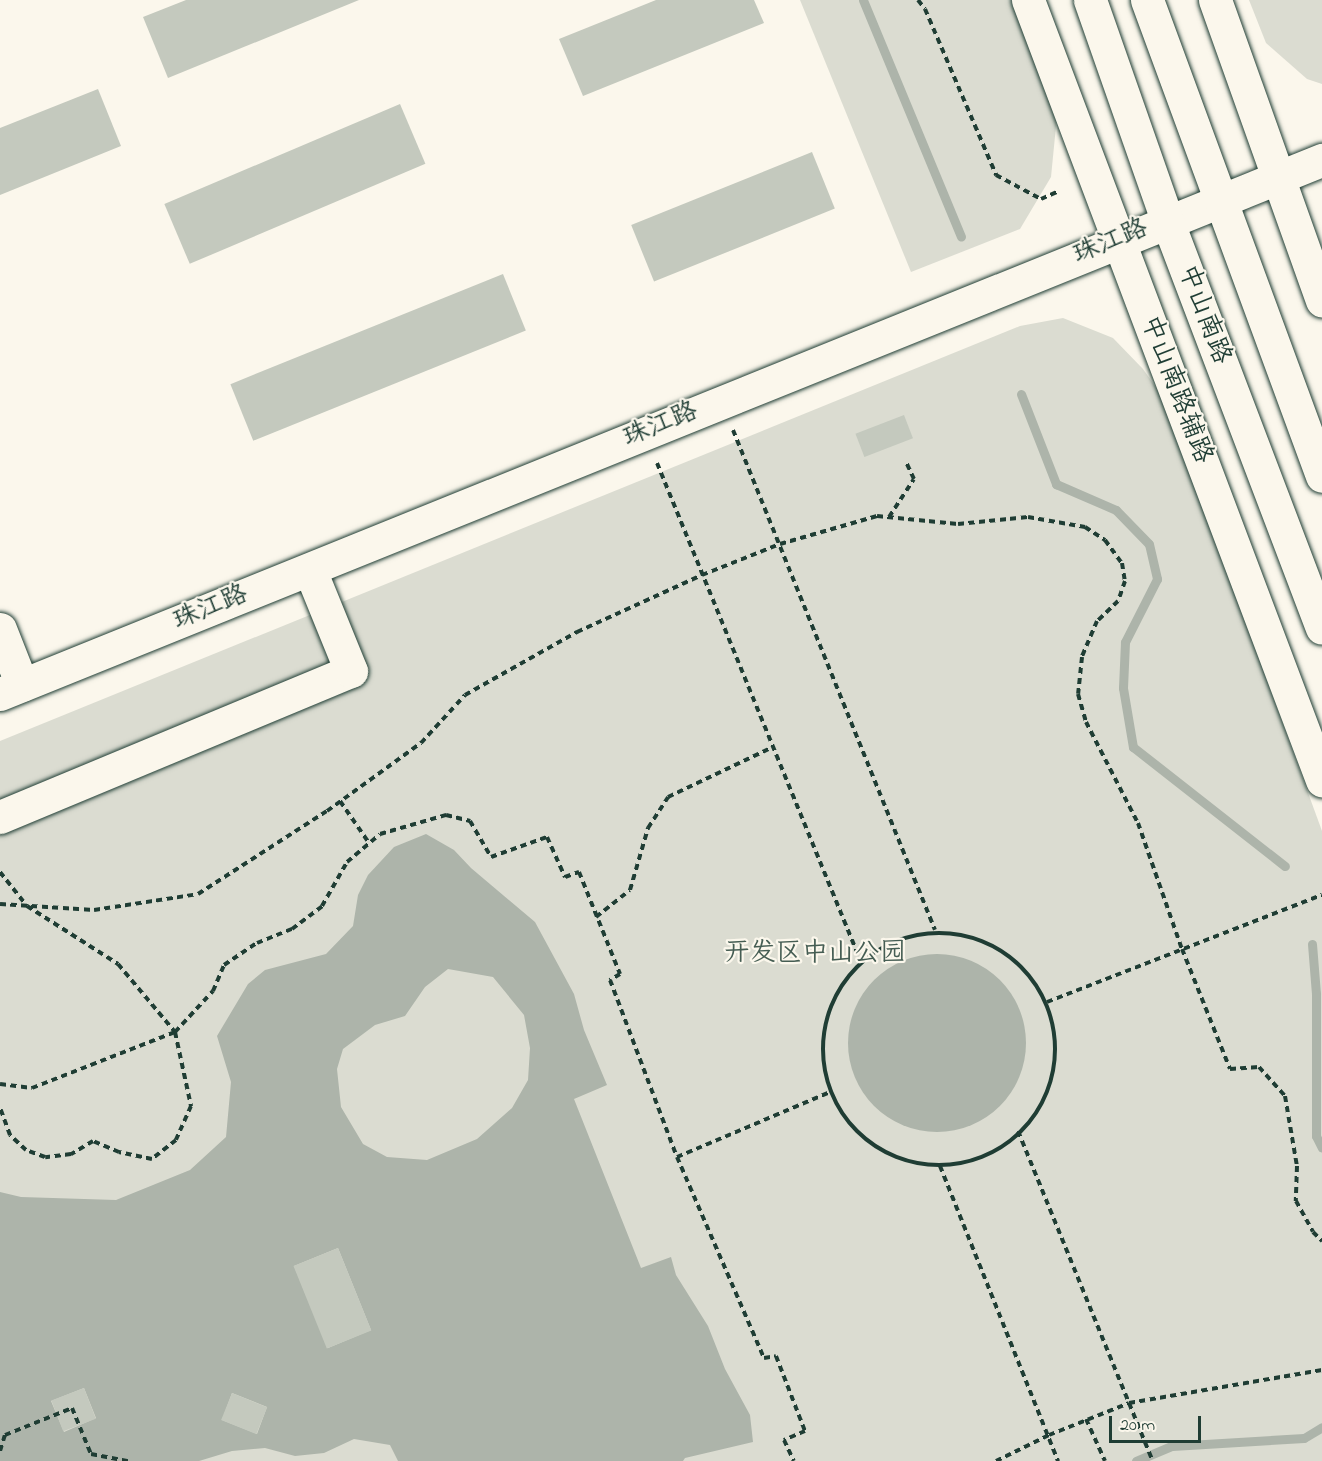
<!DOCTYPE html>
<meta charset="utf-8">
<style>
body{margin:0}
#map{position:relative;width:1322px;height:1461px;overflow:hidden;background:#fbf7ec;font-family:"Indie Flower","LXGW WenKai TC",sans-serif}
div>[style]{position:absolute}
[style*='--x']{left:calc(var(--x)*1px);top:calc(var(--y)*1px);width:calc(var(--w)*1px);rotate:calc(var(--a)*1deg)}
.green>*{inset:0;background:#dbdcd1}
.water>*{inset:0;background:#adb4aa}
.round{border-radius:50%}
.stream>*{height:9px;margin:-4.5px;padding:0 4.5px;transform-origin:4.5px;border-radius:4.5px;background:#adb4aa}
.building>*{inset:0;background:#c4c9be;transform-origin:0 0}
.path>*{height:4px;margin-top:-2px;transform-origin:0;background:repeating-linear-gradient(90deg,#1f3d34 0 6px,transparent 0 10.5px)}
.path>.ring{margin:-2px;padding:0;box-sizing:content-box;background:none;border:4px solid #1f3d34;border-radius:50%}
.roads{filter:drop-shadow(0 0 2px #1f3d34) drop-shadow(0 0 2px #1f3d34)}
.minor>*{height:33px;margin:-16.5px;padding:0 16.5px;transform-origin:16.5px;border-radius:16.5px;background:#fbf7ec}
.tertiary>*{height:33px;margin:-16.5px;padding:0 16.5px;transform-origin:16.5px;border-radius:16.5px;background:#fbf7ec}
.primary>*{height:33px;margin:-16.5px;padding:0 16.5px;transform-origin:16.5px;border-radius:16.5px;background:#fbf7ec}
span{translate:-50% -50%;white-space:nowrap;text-align:center;line-height:1.15;-webkit-text-stroke:4.5px #fbf7ec;paint-order:stroke}
.street-label{font-size:26px;color:#1f3d34}
.park-label{font-size:26px;color:#455d53}
.scale{position:absolute;left:1109px;top:1416px;width:92px;height:27px;box-sizing:border-box;border:3px solid #1f3d34;border-top:0;padding-left:8px;font-size:18px;line-height:21px;white-space:nowrap;color:#1f3d34;-webkit-text-stroke:4px #fbf7ec;paint-order:stroke}
</style>
<div id="map">
<div class="green">
<i style="clip-path:polygon(800px 0,1011px 0,1057px 116px,1051px 177px,1020px 229px,911px 272px)"></i>
<i style="clip-path:polygon(1249px 0,1322px 0,1322px 84px,1307px 79px,1266px 43px)"></i>
<i style="clip-path:polygon(1063px 318px,1113px 338px,1143px 369px,1164px 399px,1322px 831px,1322px 1461px,0 1461px,0 741px,1020px 326px)"></i>
</div>
<div class="water">
<i style="clip-path:polygon(evenodd,426px 834px,454px 850px,471px 868px,535px 922px,574px 994px,584px 1030px,607px 1085px,574px 1099px,641px 1268px,671px 1257px,676px 1275px,708px 1326px,725px 1369px,750px 1415px,753px 1442px,685px 1458px,683px 1461px,398px 1461px,390px 1445px,354px 1439px,324px 1453px,295px 1456px,265px 1448px,232px 1451px,199px 1461px,0 1461px,0 1192px,21px 1197px,116px 1200px,190px 1170px,226px 1137px,231px 1082px,217px 1036px,248px 984px,265px 970px,326px 954px,353px 926px,358px 895px,368px 875px,394px 847px,426px 834px,448px 969px,493px 977px,524px 1015px,530px 1048px,528px 1080px,512px 1108px,477px 1139px,427px 1160px,387px 1157px,363px 1144px,341px 1107px,337px 1069px,343px 1049px,375px 1025px,405px 1016px,425px 987px,448px 969px,426px 834px,338px 1248px,371px 1330px,328px 1348px,294px 1266px,338px 1248px,426px 834px,84px 1388px,96px 1418px,64px 1432px,51px 1401px,84px 1388px,426px 834px,232px 1393px,267px 1407px,257px 1434px,222px 1420px,232px 1393px)"></i>
<i class="round" style="left:848px;top:954px;width:178px;height:178px"></i>
</div>
<div class="stream">
<i style="--x:863;--y:0;--w:256;--a:67.5"></i>
<i style="--x:1021;--y:394;--w:97;--a:68.7"></i>
<i style="--x:1056;--y:484;--w:65;--a:23.4"></i>
<i style="--x:1116;--y:510;--w:47;--a:45.9"></i>
<i style="--x:1149;--y:544;--w:36;--a:77"></i>
<i style="--x:1157;--y:579;--w:71;--a:116.9"></i>
<i style="--x:1125;--y:642;--w:46;--a:92.5"></i>
<i style="--x:1123;--y:688;--w:60;--a:80.4"></i>
<i style="--x:1133;--y:747;--w:193;--a:38.1"></i>
<i style="--x:1312;--y:944;--w:50;--a:85.4"></i>
<i style="--x:1316;--y:994;--w:142;--a:90"></i>
<i style="--x:1316;--y:1136;--w:13;--a:63"></i>
<i style="--x:1136;--y:1461;--w:39;--a:-23"></i>
<i style="--x:1172;--y:1446;--w:132;--a:-3.5"></i>
<i style="--x:1304;--y:1438;--w:21;--a:-31"></i>
</div>
<div class="building">
<i style="clip-path:polygon(186px 0,359px 0,168px 78px,143px 17px)"></i>
<i style="clip-path:polygon(656px 0,754px 0,764px 23px,583px 96px,559px 39px)"></i>
<i style="clip-path:polygon(98px 89px,121px 146px,0 195px,0 128px)"></i>
<i style="left:400px;top:104px;width:65px;height:256px;rotate:67deg"></i>
<i style="left:812px;top:152px;width:61px;height:195px;rotate:68deg"></i>
<i style="left:503px;top:274px;width:61px;height:294px;rotate:68deg"></i>
<i style="left:904px;top:415px;width:25px;height:52px;rotate:69deg"></i>
<i style="left:338px;top:1248px;width:89px;height:48px;rotate:68deg"></i>
<i style="left:84px;top:1388px;width:33px;height:35px;rotate:69deg"></i>
<i style="left:232px;top:1393px;width:38px;height:29px;rotate:22deg"></i>
</div>
<div class="path">
<i style="--x:918;--y:0;--w:11;--a:52"></i>
<i style="--x:925;--y:9;--w:181;--a:66.8"></i>
<i style="--x:996;--y:175;--w:51;--a:28.1"></i>
<i style="--x:1041;--y:199;--w:17;--a:-24"></i>
<i style="--x:733;--y:430;--w:539;--a:68"></i>
<i style="--x:657;--y:463;--w:539;--a:67.76"></i>
<i style="--x:889;--y:517;--w:45;--a:-56.7"></i>
<i style="--x:914;--y:479;--w:19;--a:-115"></i>
<i style="--x:340;--y:801;--w:51;--a:55.4"></i>
<i style="--x:0;--y:872;--w:43;--a:51.5"></i>
<i style="--x:27;--y:906;--w:108;--a:32.5"></i>
<i style="--x:118;--y:964;--w:89;--a:50"></i>
<i style="--x:175;--y:1032;--w:56;--a:-47.2"></i>
<i style="--x:213;--y:991;--w:28;--a:-67"></i>
<i style="--x:224;--y:965;--w:40;--a:-34"></i>
<i style="--x:257;--y:943;--w:38;--a:-22"></i>
<i style="--x:292;--y:929;--w:38;--a:-37"></i>
<i style="--x:322;--y:906;--w:51;--a:-60.4"></i>
<i style="--x:347;--y:862;--w:43;--a:-40.3"></i>
<i style="--x:380;--y:834;--w:69;--a:-16.1"></i>
<i style="--x:446;--y:815;--w:25;--a:14"></i>
<i style="--x:470;--y:821;--w:42;--a:59.7"></i>
<i style="--x:491;--y:857;--w:59;--a:-19.7"></i>
<i style="--x:547;--y:837;--w:44;--a:65.8"></i>
<i style="--x:565;--y:877;--w:15;--a:-20"></i>
<i style="--x:579;--y:872;--w:110;--a:68.1"></i>
<i style="--x:620;--y:974;--w:12;--a:149"></i>
<i style="--x:610;--y:980;--w:189;--a:69.3"></i>
<i style="--x:677;--y:1157;--w:219;--a:66.6"></i>
<i style="--x:764;--y:1358;--w:12;--a:-9"></i>
<i style="--x:776;--y:1356;--w:80;--a:68.9"></i>
<i style="--x:805;--y:1431;--w:23;--a:157"></i>
<i style="--x:784;--y:1440;--w:23;--a:65"></i>
<i style="--x:0;--y:904;--w:94;--a:3.7"></i>
<i style="--x:94;--y:910;--w:105;--a:-8.7"></i>
<i style="--x:198;--y:894;--w:153;--a:-32.8"></i>
<i style="--x:327;--y:811;--w:116;--a:-35.9"></i>
<i style="--x:421;--y:743;--w:65;--a:-47.5"></i>
<i style="--x:465;--y:695;--w:129;--a:-29.4"></i>
<i style="--x:577;--y:632;--w:137;--a:-24.5"></i>
<i style="--x:702;--y:575;--w:84;--a:-21.7"></i>
<i style="--x:780;--y:544;--w:101;--a:-16.1"></i>
<i style="--x:877;--y:516;--w:81;--a:5.6"></i>
<i style="--x:958;--y:524;--w:70;--a:-5.7"></i>
<i style="--x:1028;--y:517;--w:58;--a:10"></i>
<i style="--x:1085;--y:527;--w:24;--a:33"></i>
<i style="--x:1105;--y:540;--w:29;--a:54"></i>
<i style="--x:1122;--y:563;--w:18;--a:81"></i>
<i style="--x:1125;--y:581;--w:21;--a:109"></i>
<i style="--x:1118;--y:601;--w:29;--a:136"></i>
<i style="--x:1097;--y:621;--w:39;--a:113"></i>
<i style="--x:1082;--y:657;--w:37;--a:96"></i>
<i style="--x:1078;--y:694;--w:29;--a:74"></i>
<i style="--x:1086;--y:722;--w:114;--a:62.8"></i>
<i style="--x:1138;--y:823;--w:133;--a:70.8"></i>
<i style="--x:1182;--y:949;--w:129;--a:68.2"></i>
<i style="--x:1230;--y:1069;--w:29;--a:-4"></i>
<i style="--x:1259;--y:1067;--w:39;--a:48"></i>
<i style="--x:1285;--y:1096;--w:71;--a:80.3"></i>
<i style="--x:1297;--y:1166;--w:35;--a:92"></i>
<i style="--x:1296;--y:1201;--w:35;--a:61"></i>
<i style="--x:1313;--y:1232;--w:13;--a:45"></i>
<i style="--x:596;--y:917;--w:43;--a:-38.5"></i>
<i style="--x:630;--y:890;--w:65;--a:-73.8"></i>
<i style="--x:648;--y:828;--w:37;--a:-57"></i>
<i style="--x:668;--y:797;--w:116;--a:-25.5"></i>
<i class="ring" style="left:823px;top:933px;width:228px;height:228px"></i>
<i style="--x:1047;--y:1002;--w:295;--a:-21.3"></i>
<i style="--x:0;--y:1084;--w:32;--a:7"></i>
<i style="--x:32;--y:1088;--w:154;--a:-21.4"></i>
<i style="--x:175;--y:1032;--w:76;--a:77.8"></i>
<i style="--x:191;--y:1106;--w:37;--a:114"></i>
<i style="--x:176;--y:1140;--w:31;--a:142"></i>
<i style="--x:152;--y:1159;--w:34;--a:-168"></i>
<i style="--x:119;--y:1152;--w:28;--a:-157"></i>
<i style="--x:93;--y:1141;--w:26;--a:149"></i>
<i style="--x:71;--y:1154;--w:26;--a:173"></i>
<i style="--x:45;--y:1157;--w:20;--a:-160"></i>
<i style="--x:26;--y:1150;--w:22;--a:-137"></i>
<i style="--x:10;--y:1135;--w:30;--a:-110"></i>
<i style="--x:1018;--y:1131;--w:357;--a:67.8"></i>
<i style="--x:677;--y:1157;--w:166;--a:-23"></i>
<i style="--x:940;--y:1166;--w:318;--a:68.2"></i>
<i style="--x:1086;--y:1419;--w:46;--a:65.7"></i>
<i style="--x:0;--y:1451;--w:17;--a:-73"></i>
<i style="--x:5;--y:1435;--w:72;--a:-21.9"></i>
<i style="--x:72;--y:1408;--w:50;--a:67.6"></i>
<i style="--x:91;--y:1454;--w:38;--a:11"></i>
<i style="--x:996;--y:1461;--w:59;--a:-26.1"></i>
<i style="--x:1049;--y:1435;--w:86;--a:-21.8"></i>
<i style="--x:1129;--y:1403;--w:196;--a:-9.7"></i>
</div>
<div class="roads">
<div class="minor">
<i style="--x:1028;--y:0;--w:834;--a:69.35"></i>
<i style="--x:1215;--y:0;--w:319;--a:70.4"></i>
<i style="--x:0;--y:817;--w:380;--a:-22.6"></i>
<i style="--x:351;--y:671;--w:109;--a:-112.1"></i>
</div>
<div class="tertiary">
<i style="--x:0;--y:629;--w:60;--a:68.6"></i>
<i style="--x:0;--y:694;--w:1426;--a:-22"></i>
</div>
<div class="primary">
<i style="--x:1090;--y:0;--w:233;--a:70.7"></i>
<i style="--x:1167;--y:220;--w:436;--a:69.2"></i>
<i style="--x:1147;--y:0;--w:507;--a:69.81"></i>
</div>
</div>
<div class="street-label">
<span style="left:1111px;top:243px;rotate:-22deg">珠江路</span>
<span style="left:1203px;top:315px;rotate:69deg">中山南路</span>
<span style="left:1175px;top:390px;rotate:69deg">中山南路辅路</span>
<span style="left:661px;top:426px;rotate:-22deg">珠江路</span>
<span style="left:211px;top:609px;rotate:-22deg">珠江路</span>
</div>
<div class="park-label">
<span style="left:815px;top:955px">开发区中山公园</span>
</div>
<div class="scale">20 m</div>
</div>
